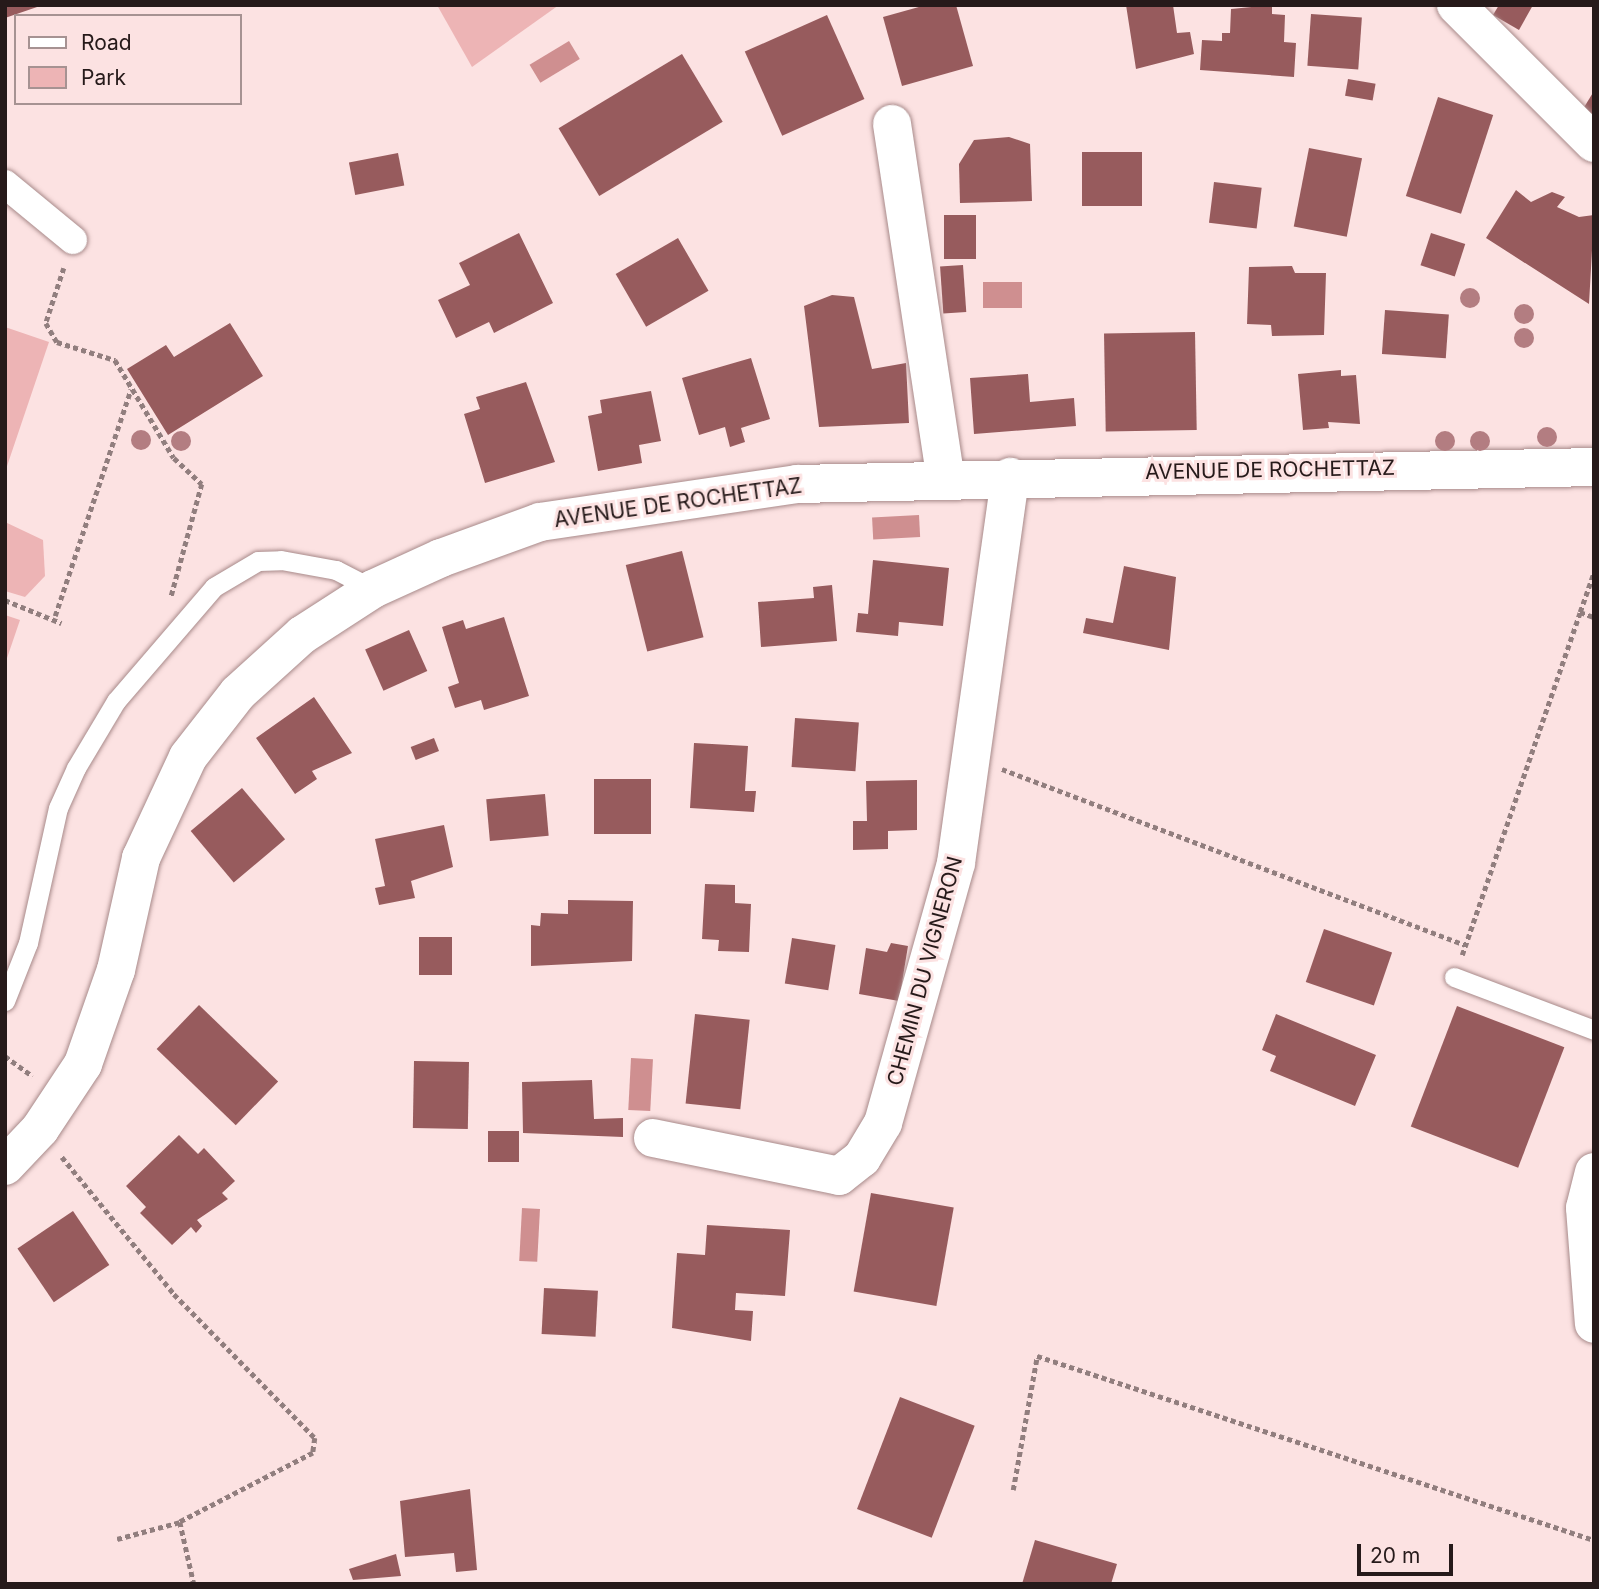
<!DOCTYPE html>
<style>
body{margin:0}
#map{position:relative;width:1599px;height:1589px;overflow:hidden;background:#fce2e2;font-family:Inter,sans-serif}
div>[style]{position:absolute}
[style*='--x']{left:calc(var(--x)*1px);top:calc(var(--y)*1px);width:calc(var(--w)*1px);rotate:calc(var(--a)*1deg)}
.green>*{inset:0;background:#edb4b5}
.water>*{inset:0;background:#cf8f90;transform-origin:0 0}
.building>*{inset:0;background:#975b5d;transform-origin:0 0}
.path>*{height:4.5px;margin-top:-2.25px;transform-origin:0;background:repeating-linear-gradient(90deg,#917e7e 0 5px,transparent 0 8.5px)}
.roads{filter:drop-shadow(0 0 2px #a88a8a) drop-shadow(0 0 2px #a88a8a)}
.service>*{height:19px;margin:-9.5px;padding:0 9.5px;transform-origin:9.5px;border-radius:9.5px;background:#fff}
.pedestrian>*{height:28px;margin:-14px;padding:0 14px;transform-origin:14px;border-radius:14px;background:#fff}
.minor>*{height:38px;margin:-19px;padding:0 19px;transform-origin:19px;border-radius:19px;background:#fff}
.trees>*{width:20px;height:20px;margin:-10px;border-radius:50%;background:#b37d81}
span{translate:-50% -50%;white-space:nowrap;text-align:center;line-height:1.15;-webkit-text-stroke:6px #fce2e2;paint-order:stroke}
.street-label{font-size:21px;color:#261a1a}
.frame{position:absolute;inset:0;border:7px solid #261a1a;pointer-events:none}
.legend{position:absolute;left:14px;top:14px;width:228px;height:91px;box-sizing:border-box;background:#fce2e2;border:2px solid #a69292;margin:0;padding:9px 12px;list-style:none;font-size:21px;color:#261a1a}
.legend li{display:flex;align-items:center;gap:14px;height:35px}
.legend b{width:35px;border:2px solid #a69292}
.scale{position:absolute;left:1357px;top:1544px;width:96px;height:32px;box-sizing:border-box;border:4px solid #261a1a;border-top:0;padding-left:9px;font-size:21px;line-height:24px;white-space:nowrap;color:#261a1a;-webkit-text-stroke:5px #fce2e2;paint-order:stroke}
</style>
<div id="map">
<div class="green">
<i style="clip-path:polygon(437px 5px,559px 5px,472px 67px)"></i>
<i style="clip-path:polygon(5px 327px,49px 342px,5px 472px)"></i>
<i style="clip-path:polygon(5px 522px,43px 540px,45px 576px,25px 597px,5px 591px)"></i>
<i style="clip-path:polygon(5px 615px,20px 620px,5px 664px)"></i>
</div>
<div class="water">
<i style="left:569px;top:41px;width:21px;height:46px;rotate:59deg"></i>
<i style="left:983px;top:282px;width:39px;height:26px"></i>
<i style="left:919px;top:515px;width:22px;height:47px;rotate:87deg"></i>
<i style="left:631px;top:1058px;width:22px;height:52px;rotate:3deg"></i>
<i style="left:522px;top:1208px;width:18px;height:53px;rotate:3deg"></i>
</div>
<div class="building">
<i style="clip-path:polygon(5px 5px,40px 5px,40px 6px,5px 18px)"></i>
<i style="clip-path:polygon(926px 5px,956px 5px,973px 66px,902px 86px,883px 17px)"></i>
<i style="clip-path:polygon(1126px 5px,1173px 5px,1177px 33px,1190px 32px,1194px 54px,1136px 69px)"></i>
<i style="clip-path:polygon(1272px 5px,1272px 14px,1285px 15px,1284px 42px,1296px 43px,1294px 77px,1200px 70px,1202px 40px,1222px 41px,1222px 33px,1230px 33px,1231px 9px)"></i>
<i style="clip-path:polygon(1499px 5px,1533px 5px,1519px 30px,1493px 15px)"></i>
<i style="left:1311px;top:14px;width:51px;height:52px;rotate:4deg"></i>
<i style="left:827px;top:15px;width:92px;height:90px;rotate:66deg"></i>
<i style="left:682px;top:54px;width:79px;height:144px;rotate:59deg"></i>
<i style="left:1348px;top:79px;width:28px;height:17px;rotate:10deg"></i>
<i style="clip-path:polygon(1594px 91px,1594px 115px,1583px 109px)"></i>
<i style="left:1438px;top:97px;width:58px;height:104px;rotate:18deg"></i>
<i style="clip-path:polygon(1009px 137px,1030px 144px,1032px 201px,960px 203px,959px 164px,974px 140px)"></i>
<i style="left:1309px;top:148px;width:54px;height:80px;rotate:11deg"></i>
<i style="left:1082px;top:152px;width:60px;height:54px"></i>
<i style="left:398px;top:153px;width:33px;height:50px;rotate:79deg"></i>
<i style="left:1214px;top:182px;width:48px;height:41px;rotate:7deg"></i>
<i style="clip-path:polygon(1516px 190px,1531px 202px,1552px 192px,1565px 197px,1557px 207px,1579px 217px,1594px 215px,1589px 304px,1486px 238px)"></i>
<i style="left:944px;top:215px;width:32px;height:44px"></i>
<i style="clip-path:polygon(519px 233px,553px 303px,494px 333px,489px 322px,456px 338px,438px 300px,470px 285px,459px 263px)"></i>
<i style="left:1431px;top:233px;width:36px;height:34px;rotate:18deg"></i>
<i style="left:678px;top:238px;width:61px;height:72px;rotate:60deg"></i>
<i style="left:963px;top:265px;width:47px;height:23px;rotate:86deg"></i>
<i style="clip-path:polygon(1292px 266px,1295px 273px,1326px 273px,1324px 335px,1272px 336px,1271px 325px,1247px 324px,1249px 267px)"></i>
<i style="clip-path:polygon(832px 295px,854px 297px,872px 369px,906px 363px,909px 423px,819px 427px,804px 306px)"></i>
<i style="left:1385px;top:310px;width:64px;height:44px;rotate:4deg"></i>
<i style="clip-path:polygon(230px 323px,263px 376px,168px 435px,127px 369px,166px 345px,174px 357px)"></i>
<i style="left:1195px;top:332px;width:98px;height:91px;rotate:89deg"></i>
<i style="clip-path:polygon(751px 358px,770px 419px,741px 428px,745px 442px,730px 447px,725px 427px,699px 435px,682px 378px)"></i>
<i style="clip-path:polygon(1341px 370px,1341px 376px,1356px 375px,1360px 424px,1328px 422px,1329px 428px,1303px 430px,1298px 374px)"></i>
<i style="clip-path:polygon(1028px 374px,1030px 402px,1074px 398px,1076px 426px,974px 434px,970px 378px)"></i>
<i style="clip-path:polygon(526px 382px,555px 462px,485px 483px,464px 414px,480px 409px,476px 397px)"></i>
<i style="clip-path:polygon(651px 391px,661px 441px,639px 445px,642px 463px,598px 471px,588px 416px,602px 413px,600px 400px)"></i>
<i style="left:682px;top:551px;width:89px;height:58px;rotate:76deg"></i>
<i style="clip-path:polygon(873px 560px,949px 568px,943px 626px,899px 622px,898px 636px,856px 632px,858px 613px,868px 614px)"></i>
<i style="clip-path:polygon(1124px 566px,1176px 577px,1169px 650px,1083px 633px,1086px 618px,1113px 623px)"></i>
<i style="clip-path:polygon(832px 585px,837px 641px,761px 647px,758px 602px,814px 598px,813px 587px)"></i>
<i style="clip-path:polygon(504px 617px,529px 696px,484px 710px,481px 700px,455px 708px,448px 687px,459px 683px,442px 627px,463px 620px,466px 629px)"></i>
<i style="left:409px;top:630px;width:45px;height:48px;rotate:66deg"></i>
<i style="clip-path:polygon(314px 697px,352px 753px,312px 771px,317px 779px,295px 794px,256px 738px)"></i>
<i style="left:795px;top:718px;width:64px;height:49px;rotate:4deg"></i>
<i style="left:434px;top:738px;width:14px;height:25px;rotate:69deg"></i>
<i style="clip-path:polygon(694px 743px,748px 746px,745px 791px,756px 791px,754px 812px,690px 808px)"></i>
<i style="left:594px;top:779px;width:57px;height:55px"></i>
<i style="clip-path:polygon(917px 780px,917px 830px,888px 831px,888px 849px,853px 850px,853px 821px,867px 821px,866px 781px)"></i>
<i style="left:242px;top:788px;width:67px;height:67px;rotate:50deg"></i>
<i style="left:545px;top:794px;width:42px;height:59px;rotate:85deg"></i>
<i style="clip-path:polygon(444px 825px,453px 867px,411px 881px,415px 898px,379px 905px,375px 888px,385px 886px,375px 839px)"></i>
<i style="clip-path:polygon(705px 884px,735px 885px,735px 903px,751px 904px,749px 952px,718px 951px,719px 940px,702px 939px)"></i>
<i style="clip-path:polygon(568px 900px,633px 901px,632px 961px,531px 966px,531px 925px,540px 926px,541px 913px,568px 914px)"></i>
<i style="left:1324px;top:929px;width:72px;height:56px;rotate:19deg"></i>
<i style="left:419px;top:937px;width:33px;height:38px"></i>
<i style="left:792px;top:938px;width:44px;height:46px;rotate:9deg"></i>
<i style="clip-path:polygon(891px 943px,908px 946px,899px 1001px,859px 994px,866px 948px,887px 952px)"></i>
<i style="left:199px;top:1005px;width:110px;height:61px;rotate:44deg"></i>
<i style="left:1457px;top:1006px;width:115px;height:129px;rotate:21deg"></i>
<i style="left:695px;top:1014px;width:55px;height:90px;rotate:6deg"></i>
<i style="clip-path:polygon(1276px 1014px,1376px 1055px,1355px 1106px,1270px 1071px,1276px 1056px,1262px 1050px)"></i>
<i style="left:414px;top:1061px;width:55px;height:67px;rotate:1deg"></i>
<i style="clip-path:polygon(592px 1080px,594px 1119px,623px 1118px,623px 1137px,523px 1133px,522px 1082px)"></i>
<i style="left:519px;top:1131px;width:31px;height:31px;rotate:90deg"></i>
<i style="clip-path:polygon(179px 1135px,198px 1154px,204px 1148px,235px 1181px,222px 1193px,228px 1199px,197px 1220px,202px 1226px,196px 1233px,191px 1227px,172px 1245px,140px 1213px,146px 1207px,126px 1186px)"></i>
<i style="left:871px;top:1193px;width:84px;height:100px;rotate:10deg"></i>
<i style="left:73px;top:1211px;width:65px;height:67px;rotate:56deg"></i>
<i style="clip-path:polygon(707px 1225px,790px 1230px,785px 1296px,736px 1293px,735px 1310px,753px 1311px,751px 1341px,672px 1328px,677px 1253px,705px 1255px)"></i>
<i style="left:544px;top:1288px;width:54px;height:46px;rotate:3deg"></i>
<i style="left:900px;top:1397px;width:80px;height:120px;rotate:21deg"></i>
<i style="clip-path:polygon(470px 1489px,477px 1570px,456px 1572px,454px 1553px,405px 1557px,400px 1501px)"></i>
<i style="clip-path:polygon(1035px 1540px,1117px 1564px,1111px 1584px,1022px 1584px)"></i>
<i style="clip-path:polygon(396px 1554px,401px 1576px,353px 1580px,349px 1569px)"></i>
</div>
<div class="path">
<i style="--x:64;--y:268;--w:58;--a:108.1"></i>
<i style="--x:46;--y:323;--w:22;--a:60"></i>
<i style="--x:57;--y:342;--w:61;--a:17.2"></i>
<i style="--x:115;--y:360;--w:114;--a:59"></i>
<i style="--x:174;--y:458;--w:38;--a:43"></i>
<i style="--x:202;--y:484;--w:117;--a:105.3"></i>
<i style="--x:5;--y:600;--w:61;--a:22.3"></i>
<i style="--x:1580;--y:612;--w:42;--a:-70.7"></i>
<i style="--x:55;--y:616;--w:239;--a:-71.5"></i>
<i style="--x:1002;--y:769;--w:495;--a:20.8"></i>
<i style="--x:1462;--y:955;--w:363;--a:-71"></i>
<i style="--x:1580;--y:612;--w:15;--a:20"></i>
<i style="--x:5;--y:1056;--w:34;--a:36"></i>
<i style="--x:62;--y:1157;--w:177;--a:50.7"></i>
<i style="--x:174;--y:1294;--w:202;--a:45.6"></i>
<i style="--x:315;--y:1438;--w:15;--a:98"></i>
<i style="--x:313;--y:1453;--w:150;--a:152.6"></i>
<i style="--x:180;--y:1522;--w:64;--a:77.3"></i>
<i style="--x:1013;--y:1490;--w:136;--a:-79.8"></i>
<i style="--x:1037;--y:1356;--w:587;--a:18.28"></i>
<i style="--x:117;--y:1539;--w:65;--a:-15.1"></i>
</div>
<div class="roads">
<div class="service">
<i style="--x:1454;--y:977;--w:150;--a:20.7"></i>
<i style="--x:5;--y:1001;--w:62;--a:-68.4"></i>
<i style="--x:28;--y:943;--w:138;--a:-77.5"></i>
<i style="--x:58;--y:808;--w:44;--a:-65.8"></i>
<i style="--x:76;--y:768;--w:78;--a:-59.2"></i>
<i style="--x:116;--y:701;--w:150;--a:-49.3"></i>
<i style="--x:214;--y:587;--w:51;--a:-30.6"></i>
<i style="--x:258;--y:561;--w:23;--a:-2"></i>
<i style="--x:281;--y:560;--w:56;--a:10.3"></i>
<i style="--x:336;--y:570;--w:42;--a:27.2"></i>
</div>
<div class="pedestrian">
<i style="--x:5;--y:184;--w:88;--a:39.5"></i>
</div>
<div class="minor">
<i style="--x:1456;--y:5;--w:195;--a:45"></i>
<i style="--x:892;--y:124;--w:359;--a:81.4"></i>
<i style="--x:653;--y:1138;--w:190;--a:11.5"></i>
<i style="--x:839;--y:1176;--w:29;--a:-38"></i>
<i style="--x:862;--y:1158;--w:41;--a:-59"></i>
<i style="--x:883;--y:1123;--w:270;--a:-74.3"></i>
<i style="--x:956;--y:863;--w:390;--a:-82"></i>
<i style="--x:5;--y:1166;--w:51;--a:-46.6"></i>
<i style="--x:40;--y:1129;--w:78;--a:-56.5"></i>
<i style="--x:83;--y:1064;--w:100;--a:-70.7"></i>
<i style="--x:116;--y:970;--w:115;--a:-77.4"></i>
<i style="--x:141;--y:858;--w:111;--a:-65"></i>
<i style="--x:188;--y:757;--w:81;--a:-52"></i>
<i style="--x:238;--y:693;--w:86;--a:-42.2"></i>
<i style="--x:302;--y:635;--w:85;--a:-32.9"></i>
<i style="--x:373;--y:589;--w:75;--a:-24.5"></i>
<i style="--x:441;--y:558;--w:105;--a:-20"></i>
<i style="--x:540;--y:522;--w:260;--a:-8.4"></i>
<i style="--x:797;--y:484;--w:797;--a:-1.22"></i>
<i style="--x:1594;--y:1172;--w:37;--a:104"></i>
<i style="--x:1585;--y:1208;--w:116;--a:85.6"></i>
</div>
</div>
<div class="trees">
<i style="left:1470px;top:298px"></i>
<i style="left:1524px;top:314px"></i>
<i style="left:1524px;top:338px"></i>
<i style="left:1547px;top:437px"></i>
<i style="left:141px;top:440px"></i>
<i style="left:181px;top:441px"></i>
<i style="left:1445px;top:441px"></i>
<i style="left:1480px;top:441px"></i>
</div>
<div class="street-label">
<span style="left:1270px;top:470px;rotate:-1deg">AVENUE DE ROCHETTAZ</span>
<span style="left:678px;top:503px;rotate:-8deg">AVENUE DE ROCHETTAZ</span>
<span style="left:925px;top:971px;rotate:-75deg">CHEMIN DU VIGNERON</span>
</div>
<div class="frame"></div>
<ul class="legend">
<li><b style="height:9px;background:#fff"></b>Road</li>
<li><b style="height:19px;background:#edb4b5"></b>Park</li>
</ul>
<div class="scale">20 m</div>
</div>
